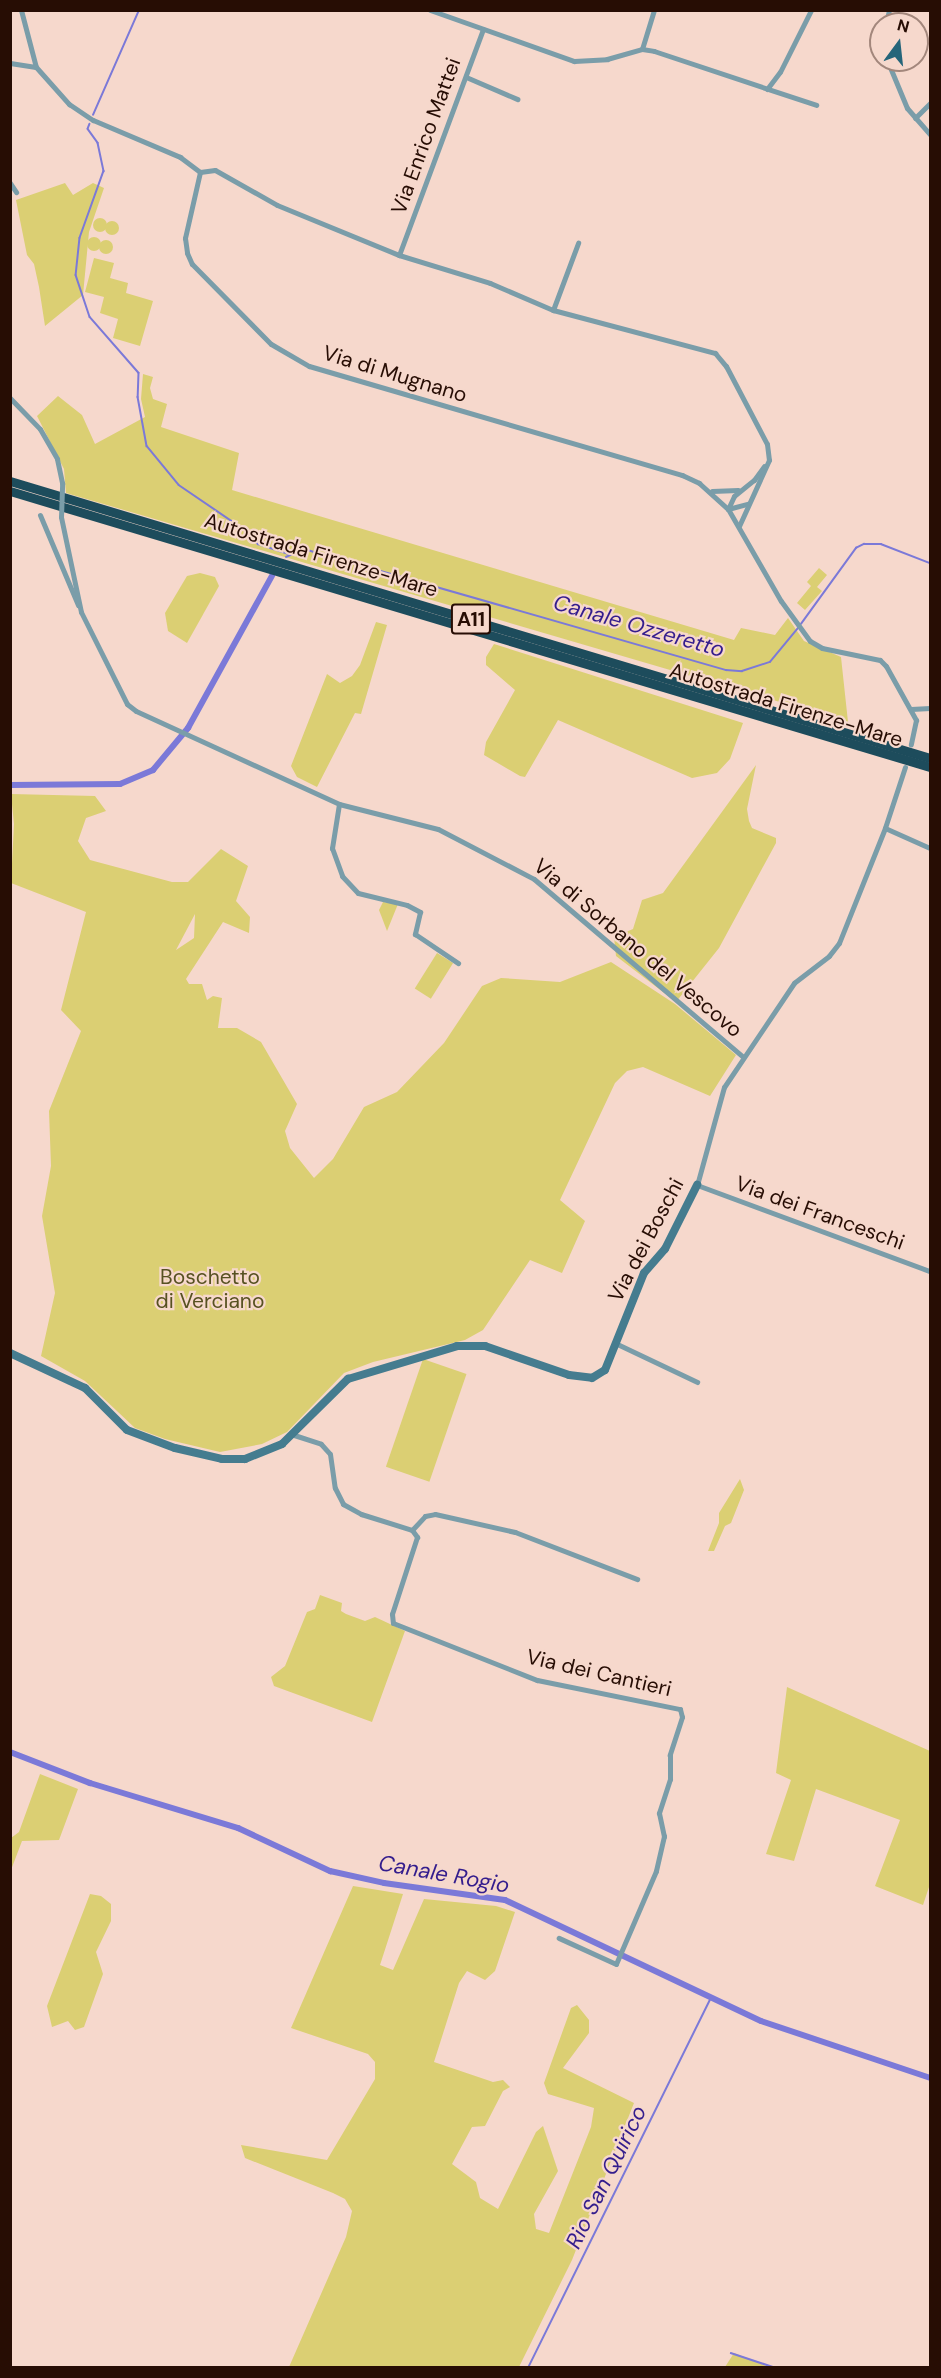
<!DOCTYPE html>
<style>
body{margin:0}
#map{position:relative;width:941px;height:2378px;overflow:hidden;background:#f6d8cc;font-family:"DM Sans",sans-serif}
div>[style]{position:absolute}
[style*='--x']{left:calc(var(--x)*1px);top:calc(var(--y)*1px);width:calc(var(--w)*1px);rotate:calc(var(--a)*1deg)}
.green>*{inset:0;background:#dbcf73;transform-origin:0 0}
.round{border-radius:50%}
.stream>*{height:1.5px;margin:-0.75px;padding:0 0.75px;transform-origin:0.75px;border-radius:0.75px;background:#7b79d8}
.canal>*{height:6px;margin:-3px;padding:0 3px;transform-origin:3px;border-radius:3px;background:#7b79d8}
.street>*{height:5px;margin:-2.5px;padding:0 2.5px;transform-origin:2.5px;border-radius:2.5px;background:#7a9da9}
.secondary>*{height:8px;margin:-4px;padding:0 4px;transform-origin:4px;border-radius:4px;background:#457c8f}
.highway>*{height:9px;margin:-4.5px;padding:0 4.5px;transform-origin:4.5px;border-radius:4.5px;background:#1d4c5c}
.street-bridge>*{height:5px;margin:-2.5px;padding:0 2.5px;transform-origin:2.5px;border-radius:2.5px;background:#7a9da9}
span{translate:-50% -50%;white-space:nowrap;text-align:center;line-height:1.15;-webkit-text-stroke:4.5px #f6d8cc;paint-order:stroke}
.shield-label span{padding:2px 4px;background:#f6d8cc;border:2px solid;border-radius:4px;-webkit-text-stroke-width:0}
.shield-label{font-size:20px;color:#270d04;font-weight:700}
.street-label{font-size:21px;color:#270d04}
.park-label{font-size:21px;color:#575121}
.water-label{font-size:22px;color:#341d8d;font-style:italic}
.frame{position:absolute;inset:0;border:12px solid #270d04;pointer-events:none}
.north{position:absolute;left:869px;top:12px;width:60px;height:60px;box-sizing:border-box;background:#f6d8cc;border:2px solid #a3877c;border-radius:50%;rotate:15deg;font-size:16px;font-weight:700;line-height:24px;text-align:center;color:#270d04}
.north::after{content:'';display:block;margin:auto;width:21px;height:27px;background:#25657a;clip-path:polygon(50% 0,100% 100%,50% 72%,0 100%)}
</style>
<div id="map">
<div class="green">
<i style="clip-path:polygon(65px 183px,73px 195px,93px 183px,104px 188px,89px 232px,83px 295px,45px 326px,39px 287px,34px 264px,27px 255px,16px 200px)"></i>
<i class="round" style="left:93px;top:218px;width:14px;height:14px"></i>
<i class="round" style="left:105px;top:221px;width:14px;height:14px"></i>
<i class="round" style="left:87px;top:237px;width:14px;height:14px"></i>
<i class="round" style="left:99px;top:240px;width:14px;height:14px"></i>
<i style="clip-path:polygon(94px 258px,114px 263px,110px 278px,128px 283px,126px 293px,153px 301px,140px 346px,113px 338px,118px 319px,100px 313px,104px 297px,85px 292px)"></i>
<i style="clip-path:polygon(143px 374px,153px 377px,150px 388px,153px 399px,167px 404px,161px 427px,239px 453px,232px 490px,734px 640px,741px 628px,775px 635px,788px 618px,804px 641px,841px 657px,848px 722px,66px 493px,64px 469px,37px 416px,58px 396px,82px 415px,95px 444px,145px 417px,141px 399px)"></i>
<i style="clip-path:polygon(819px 568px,827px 575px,817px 587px,822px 591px,805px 610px,797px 603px,811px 586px,807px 582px)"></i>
<i style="clip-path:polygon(200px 573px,215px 577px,219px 586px,187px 643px,168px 631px,165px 613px,187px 576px)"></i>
<i style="clip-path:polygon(376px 622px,387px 625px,361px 714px,355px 713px,317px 787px,297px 777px,291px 766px,327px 674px,340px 683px,352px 676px,360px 665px)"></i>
<i style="clip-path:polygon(494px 644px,743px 723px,730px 759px,717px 773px,692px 778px,558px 720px,525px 777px,520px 776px,484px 755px,486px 742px,515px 690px,486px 665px,486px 657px)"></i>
<i style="clip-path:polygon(756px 765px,747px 809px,749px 821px,752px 828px,776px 838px,776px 843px,719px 948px,676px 1002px,616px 956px,614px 937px,633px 929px,642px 900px,663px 893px)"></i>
<i style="clip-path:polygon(evenodd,11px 794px,95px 796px,106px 811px,86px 818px,78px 841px,90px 860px,172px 882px,188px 882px,221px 849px,248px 866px,236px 901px,250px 917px,249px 933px,223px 922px,186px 979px,189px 984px,202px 984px,207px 1000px,213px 996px,222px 998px,218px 1028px,237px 1028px,261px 1042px,297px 1104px,285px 1131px,290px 1148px,314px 1178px,333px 1159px,364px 1107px,397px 1092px,444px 1043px,482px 986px,501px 978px,560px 982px,611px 962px,675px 1004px,736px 1055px,710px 1096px,643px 1067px,627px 1071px,615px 1083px,560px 1200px,585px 1221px,562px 1273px,530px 1260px,483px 1330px,465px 1340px,373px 1362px,344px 1373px,287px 1432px,262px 1444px,220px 1452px,165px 1439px,135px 1428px,85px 1381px,41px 1356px,55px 1293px,42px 1216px,51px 1166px,49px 1111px,81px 1031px,61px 1010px,86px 912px,11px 883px,14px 824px,11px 794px,195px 914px,194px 938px,176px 950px,195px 914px)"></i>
<i style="clip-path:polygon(383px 902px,398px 904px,387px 931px,379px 910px)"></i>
<i style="left:437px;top:953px;width:19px;height:42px;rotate:32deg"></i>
<i style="left:423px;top:1359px;width:46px;height:114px;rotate:19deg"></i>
<i style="clip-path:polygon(740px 1479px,744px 1490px,731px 1523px,725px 1526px,714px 1551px,708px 1551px,719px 1523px,719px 1513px)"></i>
<i style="clip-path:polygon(320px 1595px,342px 1603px,341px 1611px,346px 1614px,365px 1621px,375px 1617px,405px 1631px,372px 1722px,274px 1686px,271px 1677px,285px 1666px,307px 1612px,315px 1609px)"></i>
<i style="clip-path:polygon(787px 1687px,930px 1751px,930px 1884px,923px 1905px,875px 1886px,900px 1820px,816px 1789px,794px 1861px,766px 1854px,791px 1780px,776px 1773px)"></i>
<i style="clip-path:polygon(40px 1774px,78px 1789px,59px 1840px,22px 1841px,11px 1870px,11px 1838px,19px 1832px)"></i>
<i style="clip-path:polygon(353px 1886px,403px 1894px,380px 1965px,393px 1970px,424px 1899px,496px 1906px,515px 1912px,495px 1971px,485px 1980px,467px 1971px,459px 1983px,434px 2062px,493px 2082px,503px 2080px,510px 2087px,503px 2091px,485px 2126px,472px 2127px,452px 2164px,476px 2182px,480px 2198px,498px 2209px,536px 2132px,543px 2126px,558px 2171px,534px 2214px,536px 2229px,549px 2233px,591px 2127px,594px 2108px,548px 2094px,544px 2083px,571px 2008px,577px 2005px,589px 2020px,589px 2033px,563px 2068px,634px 2103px,572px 2260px,519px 2367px,289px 2367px,346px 2237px,352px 2211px,345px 2199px,333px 2193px,245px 2158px,241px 2145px,327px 2160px,375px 2079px,375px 2062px,368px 2054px,291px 2028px)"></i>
<i style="clip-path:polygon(90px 1894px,101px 1896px,111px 1904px,111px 1921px,96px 1952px,103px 1974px,84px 2027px,75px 2030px,68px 2021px,52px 2027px,47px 2006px)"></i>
<i style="clip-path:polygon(734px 2353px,769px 2367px,725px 2367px)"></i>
</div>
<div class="stream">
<i style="--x:93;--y:115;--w:115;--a:-66.3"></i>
<i style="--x:90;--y:124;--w:5;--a:112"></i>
<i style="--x:88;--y:129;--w:17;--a:54"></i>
<i style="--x:98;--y:143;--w:29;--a:78"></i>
<i style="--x:104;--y:171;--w:71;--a:109.7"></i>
<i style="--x:80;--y:238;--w:37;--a:96"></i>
<i style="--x:76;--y:275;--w:44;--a:71.6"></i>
<i style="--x:90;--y:317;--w:74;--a:48.8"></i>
<i style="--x:139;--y:373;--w:24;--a:92"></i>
<i style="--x:138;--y:397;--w:50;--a:79.6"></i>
<i style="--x:147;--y:446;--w:50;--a:50.6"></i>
<i style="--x:179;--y:485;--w:80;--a:34.3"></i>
<i style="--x:245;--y:530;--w:19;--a:47"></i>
<i style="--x:258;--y:544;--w:33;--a:18"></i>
<i style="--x:286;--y:557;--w:20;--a:-24"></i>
<i style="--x:304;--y:549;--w:439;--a:16"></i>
<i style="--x:726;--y:670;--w:16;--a:4"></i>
<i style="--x:742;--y:671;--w:29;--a:-18"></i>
<i style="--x:770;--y:662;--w:44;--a:-50.5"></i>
<i style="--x:801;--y:624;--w:94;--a:-54.1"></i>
<i style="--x:856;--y:548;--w:9;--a:-27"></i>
<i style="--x:864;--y:544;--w:17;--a:0"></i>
<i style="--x:881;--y:544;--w:53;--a:21.2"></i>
<i style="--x:731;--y:2353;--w:47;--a:18.4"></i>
<i style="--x:528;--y:2368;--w:411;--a:-63.7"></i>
</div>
<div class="canal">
<i style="--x:10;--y:785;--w:110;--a:-0.5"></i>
<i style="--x:120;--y:784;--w:36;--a:-23"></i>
<i style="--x:153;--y:770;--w:55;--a:-50.2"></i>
<i style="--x:188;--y:728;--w:174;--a:-61.1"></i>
<i style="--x:10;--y:1752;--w:86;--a:21.2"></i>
<i style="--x:90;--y:1783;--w:155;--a:16.9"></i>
<i style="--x:238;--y:1828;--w:102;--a:25.1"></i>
<i style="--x:330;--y:1871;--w:55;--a:12.5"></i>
<i style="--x:384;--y:1883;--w:122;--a:8"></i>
<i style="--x:505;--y:1900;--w:283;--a:25.3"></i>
<i style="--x:761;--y:2021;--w:178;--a:18.6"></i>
</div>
<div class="street">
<i style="--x:21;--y:10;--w:59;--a:75.3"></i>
<i style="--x:36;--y:67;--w:50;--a:48.3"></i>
<i style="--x:69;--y:104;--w:29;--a:34"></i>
<i style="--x:93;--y:120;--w:95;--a:23"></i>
<i style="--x:180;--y:157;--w:25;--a:37"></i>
<i style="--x:200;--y:172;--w:68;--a:102.8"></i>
<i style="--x:185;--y:238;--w:15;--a:82"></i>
<i style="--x:187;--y:253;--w:12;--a:66"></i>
<i style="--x:192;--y:264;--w:112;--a:45.4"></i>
<i style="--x:271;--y:344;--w:44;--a:30.1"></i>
<i style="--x:309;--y:366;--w:389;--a:16.3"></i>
<i style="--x:682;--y:475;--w:19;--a:25"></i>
<i style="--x:699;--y:483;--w:39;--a:42"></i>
<i style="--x:728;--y:509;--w:106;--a:60.1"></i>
<i style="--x:781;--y:601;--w:49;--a:54.1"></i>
<i style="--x:810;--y:641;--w:14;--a:30"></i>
<i style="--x:822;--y:648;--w:59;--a:11.7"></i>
<i style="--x:880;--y:660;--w:8;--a:45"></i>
<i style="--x:886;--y:666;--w:62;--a:60.9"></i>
<i style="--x:916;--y:720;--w:25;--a:102"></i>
<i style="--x:430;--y:10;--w:153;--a:19.5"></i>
<i style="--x:574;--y:61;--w:33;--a:-3"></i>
<i style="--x:607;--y:59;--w:36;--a:-16"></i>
<i style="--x:642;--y:49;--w:12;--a:9"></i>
<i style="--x:654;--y:51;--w:171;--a:18.4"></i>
<i style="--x:886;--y:24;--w:14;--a:-78"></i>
<i style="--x:642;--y:49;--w:41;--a:-72.9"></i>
<i style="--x:887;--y:60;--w:52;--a:67.4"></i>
<i style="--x:907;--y:108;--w:35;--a:49"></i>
<i style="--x:10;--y:63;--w:26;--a:9"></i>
<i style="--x:466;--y:77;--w:56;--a:23.3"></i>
<i style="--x:767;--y:89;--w:21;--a:-53"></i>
<i style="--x:780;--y:72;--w:69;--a:-63.4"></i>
<i style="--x:915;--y:118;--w:21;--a:-45"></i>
<i style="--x:200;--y:172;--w:15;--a:-8"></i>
<i style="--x:215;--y:170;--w:71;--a:29.4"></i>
<i style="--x:277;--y:205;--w:132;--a:22.3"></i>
<i style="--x:399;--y:255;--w:95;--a:17.1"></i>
<i style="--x:490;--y:283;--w:69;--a:23.2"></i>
<i style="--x:553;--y:310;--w:168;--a:14.9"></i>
<i style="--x:715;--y:353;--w:17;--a:50"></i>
<i style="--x:726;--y:366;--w:88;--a:62.3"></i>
<i style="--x:767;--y:444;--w:16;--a:83"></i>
<i style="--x:769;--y:460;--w:72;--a:114.4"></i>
<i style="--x:10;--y:183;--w:11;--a:56"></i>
<i style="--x:399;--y:255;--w:241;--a:-69.6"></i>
<i style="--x:553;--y:310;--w:72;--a:-69.5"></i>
<i style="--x:10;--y:398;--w:43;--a:45.9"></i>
<i style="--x:40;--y:429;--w:34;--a:60"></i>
<i style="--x:57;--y:459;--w:25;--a:78"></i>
<i style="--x:712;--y:491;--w:26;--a:-2"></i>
<i style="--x:728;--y:509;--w:14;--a:-65"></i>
<i style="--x:734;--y:496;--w:26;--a:-39"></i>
<i style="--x:754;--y:480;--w:17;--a:-54"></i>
<i style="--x:728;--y:509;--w:20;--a:-15"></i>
<i style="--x:40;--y:515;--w:98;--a:67.1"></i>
<i style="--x:61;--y:517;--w:97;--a:78.1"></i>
<i style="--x:81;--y:612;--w:103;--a:63.4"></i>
<i style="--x:127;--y:704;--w:11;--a:38"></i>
<i style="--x:136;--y:711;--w:223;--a:24.6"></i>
<i style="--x:339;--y:804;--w:102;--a:14.2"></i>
<i style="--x:438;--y:829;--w:108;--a:27.5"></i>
<i style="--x:534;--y:879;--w:273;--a:40.4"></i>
<i style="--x:911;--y:709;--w:19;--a:-3"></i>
<i style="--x:905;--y:767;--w:64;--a:108.2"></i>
<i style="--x:885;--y:828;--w:124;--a:111.8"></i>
<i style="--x:839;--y:943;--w:16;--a:128"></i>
<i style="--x:829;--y:956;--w:44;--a:142.4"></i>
<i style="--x:794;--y:983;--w:125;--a:123.9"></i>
<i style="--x:724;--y:1087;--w:102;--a:105.4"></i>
<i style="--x:697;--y:1185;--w:248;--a:20.3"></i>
<i style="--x:339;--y:804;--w:45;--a:99"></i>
<i style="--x:332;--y:848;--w:30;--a:70"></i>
<i style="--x:342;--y:876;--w:23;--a:47"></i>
<i style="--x:358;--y:893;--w:50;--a:13.8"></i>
<i style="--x:407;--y:905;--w:15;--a:28"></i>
<i style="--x:420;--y:912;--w:23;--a:103"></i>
<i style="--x:415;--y:934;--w:52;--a:34"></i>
<i style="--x:885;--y:828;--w:49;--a:24"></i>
<i style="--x:615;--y:1343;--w:91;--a:25.4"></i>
<i style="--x:294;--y:1435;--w:28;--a:18"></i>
<i style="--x:321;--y:1444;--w:13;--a:48"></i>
<i style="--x:330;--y:1454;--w:34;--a:82"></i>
<i style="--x:335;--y:1488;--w:18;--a:63"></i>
<i style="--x:343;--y:1504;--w:21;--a:29"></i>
<i style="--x:361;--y:1514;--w:53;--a:17.4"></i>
<i style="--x:412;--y:1530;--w:9;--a:54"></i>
<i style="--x:417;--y:1537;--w:81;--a:108"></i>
<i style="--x:392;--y:1614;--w:9;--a:84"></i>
<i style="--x:393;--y:1623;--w:155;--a:21.6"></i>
<i style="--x:537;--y:1680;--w:146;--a:11.5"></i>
<i style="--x:680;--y:1709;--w:8;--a:76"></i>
<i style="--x:682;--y:1717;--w:40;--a:108"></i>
<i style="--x:670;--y:1755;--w:24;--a:90"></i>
<i style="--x:670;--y:1779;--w:36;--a:108"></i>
<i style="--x:659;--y:1813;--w:24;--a:78"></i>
<i style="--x:664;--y:1836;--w:36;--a:103"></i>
<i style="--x:656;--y:1871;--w:101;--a:113.3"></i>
<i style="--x:616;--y:1964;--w:63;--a:-155.5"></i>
<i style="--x:412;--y:1530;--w:19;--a:-47"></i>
<i style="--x:425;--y:1516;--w:10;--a:-11"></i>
<i style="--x:435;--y:1514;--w:82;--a:12.7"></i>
<i style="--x:515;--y:1532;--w:131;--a:21.1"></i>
</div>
<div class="secondary">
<i style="--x:10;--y:1353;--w:83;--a:25"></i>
<i style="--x:85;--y:1388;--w:59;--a:45"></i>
<i style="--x:127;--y:1430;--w:51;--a:20.6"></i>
<i style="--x:175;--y:1448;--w:48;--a:13.2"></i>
<i style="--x:222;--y:1459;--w:23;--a:0"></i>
<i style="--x:245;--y:1459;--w:40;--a:-22"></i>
<i style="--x:282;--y:1444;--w:93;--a:-44.6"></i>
<i style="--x:348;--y:1379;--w:114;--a:-16.8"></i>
<i style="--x:457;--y:1346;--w:28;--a:0"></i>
<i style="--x:485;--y:1346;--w:89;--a:19"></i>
<i style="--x:569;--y:1375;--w:23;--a:7"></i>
<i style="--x:592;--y:1378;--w:15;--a:-32"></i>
<i style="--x:605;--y:1370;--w:105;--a:-68.1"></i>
<i style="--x:644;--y:1273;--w:32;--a:-49"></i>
<i style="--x:665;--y:1249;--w:72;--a:-63.4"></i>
</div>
<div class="highway">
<i style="--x:10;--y:481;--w:961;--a:16.76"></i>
<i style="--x:10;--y:491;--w:961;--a:16.7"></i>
</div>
<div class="street-bridge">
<i style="--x:61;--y:517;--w:34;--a:-88"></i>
</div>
<div class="shield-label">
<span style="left:471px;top:619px">A11</span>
</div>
<div class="street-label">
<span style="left:426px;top:136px;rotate:-70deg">Via Enrico Mattei</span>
<span style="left:395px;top:374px;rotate:17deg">Via di Mugnano</span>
<span style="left:321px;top:555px;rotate:17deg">Autostrada Firenze-Mare</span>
<span style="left:786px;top:705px;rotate:17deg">Autostrada Firenze-Mare</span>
<span style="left:638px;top:948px;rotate:40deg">Via di Sorbano del Vescovo</span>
<span style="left:820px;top:1213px;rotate:20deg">Via dei Franceschi</span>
<span style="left:646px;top:1240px;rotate:-62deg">Via dei Boschi</span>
<span style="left:599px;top:1673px;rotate:13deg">Via dei Cantieri</span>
</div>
<div class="park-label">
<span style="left:210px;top:1289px">Boschetto<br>di Verciano</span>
</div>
<div class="water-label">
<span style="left:639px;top:626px;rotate:16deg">Canale Ozzeretto</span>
<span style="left:444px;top:1874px;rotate:10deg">Canale Rogio</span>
<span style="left:606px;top:2177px;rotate:-64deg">Rio San Quirico</span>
</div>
<div class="frame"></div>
<div class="north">N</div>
</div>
